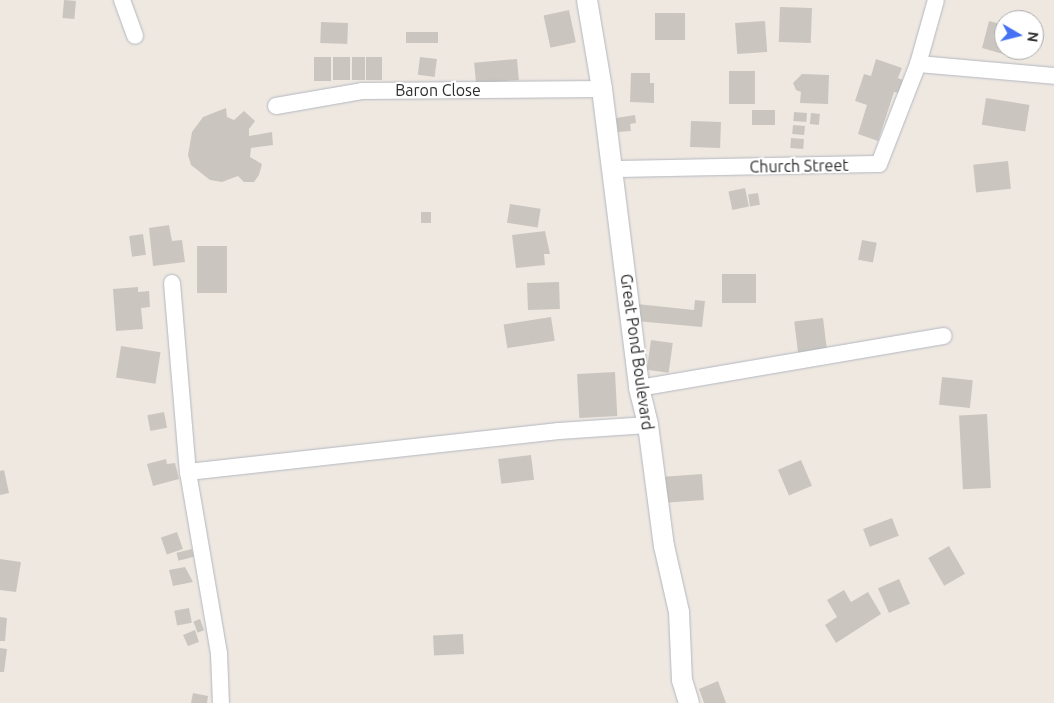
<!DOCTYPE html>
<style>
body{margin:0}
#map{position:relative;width:1054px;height:703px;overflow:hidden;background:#eee8e1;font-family:Ubuntu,sans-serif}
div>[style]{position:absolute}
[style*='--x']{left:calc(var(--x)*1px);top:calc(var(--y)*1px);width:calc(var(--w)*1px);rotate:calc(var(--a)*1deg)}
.building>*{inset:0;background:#cac6bf;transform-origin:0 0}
.roads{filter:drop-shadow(0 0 1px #b4b7c0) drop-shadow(0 0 1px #b4b7c0)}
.minor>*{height:16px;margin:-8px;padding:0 8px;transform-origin:8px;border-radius:8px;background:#fff}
.tertiary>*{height:20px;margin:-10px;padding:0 10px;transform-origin:10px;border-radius:10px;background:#fff}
span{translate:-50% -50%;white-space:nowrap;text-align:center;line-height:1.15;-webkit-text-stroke:4px #fff;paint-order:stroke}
.street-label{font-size:16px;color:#2d2d2d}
.north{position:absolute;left:994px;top:10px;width:50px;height:50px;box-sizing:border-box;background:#fff;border:1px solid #ababab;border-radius:50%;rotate:98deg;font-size:14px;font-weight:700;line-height:20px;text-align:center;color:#2d2d2d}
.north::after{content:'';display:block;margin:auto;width:18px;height:22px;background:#4771f5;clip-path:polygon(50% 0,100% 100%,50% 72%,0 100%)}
</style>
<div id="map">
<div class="building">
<i style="left:64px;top:0;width:12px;height:18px;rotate:5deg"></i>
<i style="left:780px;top:7px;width:32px;height:35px;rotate:2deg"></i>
<i style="left:569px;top:10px;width:33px;height:26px;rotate:78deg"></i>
<i style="left:685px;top:13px;width:27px;height:30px;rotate:90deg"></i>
<i style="left:765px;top:21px;width:31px;height:30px;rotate:86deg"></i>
<i style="clip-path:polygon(989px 21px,1004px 25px,1004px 50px,1019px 50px,1017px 58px,982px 48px)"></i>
<i style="left:321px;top:22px;width:27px;height:21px;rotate:2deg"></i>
<i style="left:406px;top:32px;width:32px;height:11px"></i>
<i style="left:331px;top:57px;width:24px;height:17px;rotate:90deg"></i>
<i style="left:350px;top:57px;width:23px;height:17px;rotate:90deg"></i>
<i style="left:365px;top:57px;width:23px;height:13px;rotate:90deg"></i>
<i style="left:366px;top:57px;width:16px;height:23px"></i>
<i style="left:420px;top:57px;width:17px;height:18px;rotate:7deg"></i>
<i style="left:517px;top:59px;width:21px;height:43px;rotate:85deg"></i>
<i style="clip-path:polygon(876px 59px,902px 68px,898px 78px,903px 80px,899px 93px,894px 92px,878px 141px,858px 134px,867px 105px,855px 101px,864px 74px,871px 76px)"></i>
<i style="left:729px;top:71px;width:26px;height:33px"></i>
<i style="clip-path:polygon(631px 73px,650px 73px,650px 83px,654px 83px,654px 103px,630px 102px)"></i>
<i style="clip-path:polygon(802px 74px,829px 75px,828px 104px,800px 103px,801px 92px,796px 90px,793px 83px)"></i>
<i style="left:986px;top:98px;width:44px;height:27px;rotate:9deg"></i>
<i style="clip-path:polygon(226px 108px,227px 117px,234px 120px,244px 111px,255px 121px,249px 129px,249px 136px,272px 132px,273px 145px,251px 148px,250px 157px,262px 164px,259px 175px,254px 182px,244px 182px,238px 176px,222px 182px,210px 180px,191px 165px,188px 155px,192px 132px,203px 117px)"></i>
<i style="left:752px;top:110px;width:23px;height:15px"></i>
<i style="left:794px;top:112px;width:13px;height:9px;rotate:4deg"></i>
<i style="left:811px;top:113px;width:9px;height:11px;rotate:6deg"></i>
<i style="clip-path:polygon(635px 115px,636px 123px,630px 124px,631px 131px,618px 132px,616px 118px)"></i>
<i style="left:691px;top:121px;width:30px;height:26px;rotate:2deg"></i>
<i style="left:793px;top:125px;width:12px;height:9px;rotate:5deg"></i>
<i style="left:791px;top:138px;width:13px;height:10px;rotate:4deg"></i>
<i style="left:1008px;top:161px;width:28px;height:35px;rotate:84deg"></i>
<i style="left:745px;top:188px;width:19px;height:17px;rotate:78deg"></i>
<i style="left:758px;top:193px;width:12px;height:10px;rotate:81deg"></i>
<i style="left:510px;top:204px;width:31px;height:19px;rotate:9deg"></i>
<i style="left:421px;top:212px;width:10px;height:11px"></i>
<i style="clip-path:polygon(169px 225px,172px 241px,182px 240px,185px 262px,153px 266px,149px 228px)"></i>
<i style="clip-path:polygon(545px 231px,550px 254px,544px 254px,545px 265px,516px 268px,512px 235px)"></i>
<i style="left:143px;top:234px;width:21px;height:14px;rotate:82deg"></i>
<i style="left:862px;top:240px;width:15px;height:20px;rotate:11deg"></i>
<i style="left:197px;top:246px;width:30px;height:47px"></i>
<i style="left:756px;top:274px;width:29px;height:34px;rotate:90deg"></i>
<i style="left:559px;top:282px;width:27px;height:32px;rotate:88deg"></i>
<i style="clip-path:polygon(138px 287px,138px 292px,149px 291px,150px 307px,141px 308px,143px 329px,116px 331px,113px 289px)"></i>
<i style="clip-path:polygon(695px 300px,705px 301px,702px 327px,636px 321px,637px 304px,694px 310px)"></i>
<i style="left:551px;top:317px;width:24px;height:48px;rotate:81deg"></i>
<i style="left:823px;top:318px;width:32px;height:29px;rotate:83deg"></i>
<i style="left:651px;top:340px;width:22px;height:30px;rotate:8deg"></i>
<i style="left:121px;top:346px;width:40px;height:32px;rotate:9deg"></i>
<i style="left:615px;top:372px;width:44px;height:38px;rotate:87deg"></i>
<i style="left:942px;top:377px;width:31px;height:28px;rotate:6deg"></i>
<i style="left:164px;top:412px;width:16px;height:17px;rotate:79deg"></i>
<i style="left:987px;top:414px;width:74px;height:28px;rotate:87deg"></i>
<i style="left:531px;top:455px;width:25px;height:33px;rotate:83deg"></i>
<i style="clip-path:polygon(166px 459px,167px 464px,175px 463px,179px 479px,153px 486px,147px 464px)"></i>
<i style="left:801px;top:460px;width:28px;height:25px;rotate:67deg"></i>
<i style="clip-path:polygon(4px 470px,9px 493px,0 495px,0 471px)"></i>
<i style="left:702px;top:474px;width:26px;height:39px;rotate:86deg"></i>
<i style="left:892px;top:518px;width:19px;height:31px;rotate:69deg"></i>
<i style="left:177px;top:532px;width:18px;height:17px;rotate:71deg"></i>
<i style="left:949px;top:546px;width:32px;height:24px;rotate:60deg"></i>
<i style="left:192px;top:549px;width:8px;height:16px;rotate:76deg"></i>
<i style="clip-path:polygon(0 559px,21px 562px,16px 592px,0 590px)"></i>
<i style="clip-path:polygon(185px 567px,193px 582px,173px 586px,169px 570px)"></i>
<i style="left:899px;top:579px;width:27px;height:23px;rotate:66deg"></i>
<i style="clip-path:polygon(844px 590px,851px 602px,868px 592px,881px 614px,836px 643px,825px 625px,837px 617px,827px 600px)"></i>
<i style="left:189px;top:608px;width:15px;height:15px;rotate:79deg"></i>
<i style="clip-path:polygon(0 617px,7px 618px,5px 641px,0 641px)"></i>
<i style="left:200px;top:619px;width:12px;height:7px;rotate:70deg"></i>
<i style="clip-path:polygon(195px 630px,199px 642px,188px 646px,183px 635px)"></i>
<i style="left:463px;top:634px;width:20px;height:30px;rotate:87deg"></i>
<i style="clip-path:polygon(0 648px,7px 649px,4px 672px,0 672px)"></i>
<i style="clip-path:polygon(718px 681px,726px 703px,704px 703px,699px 689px)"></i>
<i style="clip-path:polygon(193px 693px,208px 696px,207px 703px,191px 703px)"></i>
</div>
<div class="roads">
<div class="minor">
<i style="--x:122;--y:0;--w:38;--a:70"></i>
<i style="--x:918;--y:64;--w:137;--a:5"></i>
<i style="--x:276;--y:106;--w:87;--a:-9.9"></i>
<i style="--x:362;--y:91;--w:240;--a:-0.5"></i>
<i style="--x:613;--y:169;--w:266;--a:-1.1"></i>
<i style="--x:879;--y:164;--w:107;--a:-68.7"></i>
<i style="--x:918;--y:64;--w:66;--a:-74.3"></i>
<i style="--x:172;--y:283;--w:190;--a:85.2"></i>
<i style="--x:188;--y:472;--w:185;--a:80.3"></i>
<i style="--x:219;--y:654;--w:49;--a:87.7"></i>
<i style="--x:639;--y:388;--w:309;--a:-9.7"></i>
<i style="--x:188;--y:472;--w:373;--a:-6.3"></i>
<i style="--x:559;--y:431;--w:89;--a:-3.9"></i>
</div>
<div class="tertiary">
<i style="--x:587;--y:0;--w:90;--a:80.4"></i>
<i style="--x:602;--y:89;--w:301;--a:82.9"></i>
<i style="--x:639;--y:388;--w:38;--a:76"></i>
<i style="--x:648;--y:425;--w:122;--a:82.5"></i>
<i style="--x:664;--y:546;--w:68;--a:77.2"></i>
<i style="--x:679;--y:612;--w:68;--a:87.5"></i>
<i style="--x:682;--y:680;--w:24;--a:73"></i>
</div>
</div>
<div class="street-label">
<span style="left:438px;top:90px">Baron Close</span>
<span style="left:799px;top:166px;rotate:-1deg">Church Street</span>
<span style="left:637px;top:352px;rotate:82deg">Great Pond Boulevard</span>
</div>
<div class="north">N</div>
</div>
